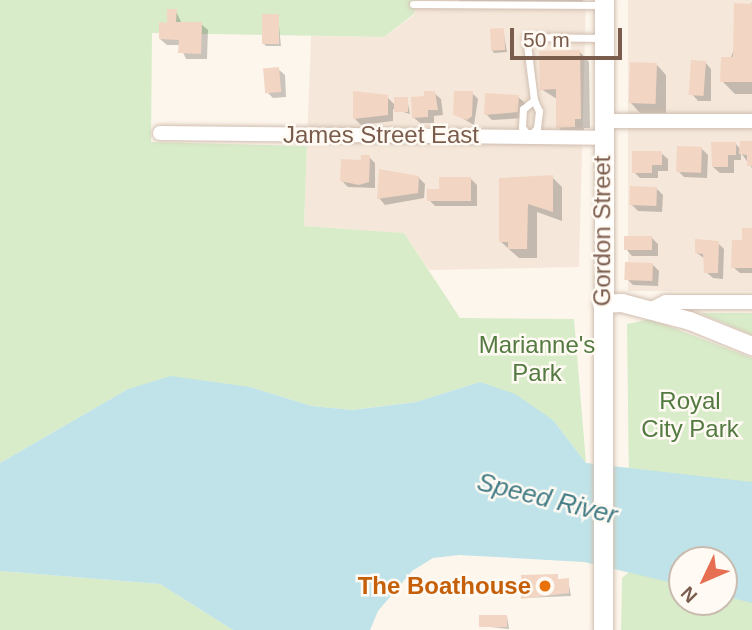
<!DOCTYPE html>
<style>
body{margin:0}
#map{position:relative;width:752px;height:630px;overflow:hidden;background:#fdf6ec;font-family:Helvetica,sans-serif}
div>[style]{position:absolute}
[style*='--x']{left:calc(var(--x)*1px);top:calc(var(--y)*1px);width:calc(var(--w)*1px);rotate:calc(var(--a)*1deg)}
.residential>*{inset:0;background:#f5e8da;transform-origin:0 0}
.green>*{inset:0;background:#d8ecc9}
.water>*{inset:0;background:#bfe3e8}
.shadow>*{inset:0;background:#0003;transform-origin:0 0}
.building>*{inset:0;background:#f3d5c3;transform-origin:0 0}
.roads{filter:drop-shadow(0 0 2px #d1beb0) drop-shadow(0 0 2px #d1beb0)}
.service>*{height:7px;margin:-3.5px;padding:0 3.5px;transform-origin:3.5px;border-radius:3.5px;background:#fff}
.minor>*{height:14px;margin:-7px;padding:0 7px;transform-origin:7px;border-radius:7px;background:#fff}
.tertiary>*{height:18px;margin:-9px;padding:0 9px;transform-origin:9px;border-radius:9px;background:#fff}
.secondary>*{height:19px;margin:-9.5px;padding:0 9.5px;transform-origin:9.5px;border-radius:9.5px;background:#fff}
.dots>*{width:19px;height:19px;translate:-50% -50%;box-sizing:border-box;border:4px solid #fffaf3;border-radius:50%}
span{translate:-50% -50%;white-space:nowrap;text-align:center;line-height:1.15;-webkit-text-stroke:5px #fffaf3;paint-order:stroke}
.street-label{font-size:24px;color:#7a5c4d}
.park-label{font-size:24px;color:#537a41}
.food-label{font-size:24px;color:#c56008;font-weight:700}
.right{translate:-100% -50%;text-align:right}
.water-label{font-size:26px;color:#437c86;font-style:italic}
.north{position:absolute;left:668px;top:546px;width:70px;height:70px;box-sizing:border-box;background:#fffaf3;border:2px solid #cabbb1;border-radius:50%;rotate:226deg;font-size:19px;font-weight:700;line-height:28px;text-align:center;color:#7a5c4d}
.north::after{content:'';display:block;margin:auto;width:24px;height:32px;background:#e76f51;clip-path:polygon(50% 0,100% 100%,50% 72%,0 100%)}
.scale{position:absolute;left:510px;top:28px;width:112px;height:32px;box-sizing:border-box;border:4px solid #7a5c4d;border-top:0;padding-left:9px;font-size:21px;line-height:24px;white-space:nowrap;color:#7a5c4d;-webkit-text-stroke:5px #fffaf3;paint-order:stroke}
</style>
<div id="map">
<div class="residential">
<i style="clip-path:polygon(417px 0,586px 0,579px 267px,429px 270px,404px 233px,304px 226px,311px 36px,384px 37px,414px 15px)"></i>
<i style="left:628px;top:0;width:124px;height:291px"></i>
</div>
<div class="green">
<i style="clip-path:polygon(0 0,417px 0,414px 14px,384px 37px,152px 33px,151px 142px,307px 146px,304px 226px,404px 233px,460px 318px,574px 319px,586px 463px,553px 420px,480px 382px,416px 402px,352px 410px,312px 406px,250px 387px,128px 389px,0 463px)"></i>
<i style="clip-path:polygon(700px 313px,752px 313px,752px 335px)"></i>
<i style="clip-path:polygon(evenodd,650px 319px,752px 358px,752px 630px,621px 630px,622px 578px,630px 571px,627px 324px,650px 319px,682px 560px,724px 560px,724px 602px,682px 602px,682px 560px)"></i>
<i style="clip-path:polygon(0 571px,160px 584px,233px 630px,0 630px)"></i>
</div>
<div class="water">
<i style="clip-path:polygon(171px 376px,250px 387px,312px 406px,352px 410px,416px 402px,480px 382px,515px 394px,553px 420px,586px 463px,752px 482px,752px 603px,724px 596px,724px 560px,682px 560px,682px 585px,584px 562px,459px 555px,433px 558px,412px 571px,378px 611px,370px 630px,233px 630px,160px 584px,0 571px,0 463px,128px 389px)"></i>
</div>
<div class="shadow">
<i style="left:459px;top:0;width:124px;height:7px"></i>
<i style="clip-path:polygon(752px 2px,752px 94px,735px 94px,722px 81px)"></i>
<i style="clip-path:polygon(176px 11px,182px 24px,201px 24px,208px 30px,207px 59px,186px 59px,180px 45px,167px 45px,160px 39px)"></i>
<i style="clip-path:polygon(278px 16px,281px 46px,266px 46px,264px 44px)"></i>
<i style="clip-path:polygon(503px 30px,507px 52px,494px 53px,492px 50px)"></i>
<i style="clip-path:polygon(580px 52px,589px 62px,590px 128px,584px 128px,584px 137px,568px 137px,558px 127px,557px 99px,541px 89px)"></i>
<i style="clip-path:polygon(705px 62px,711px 69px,711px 101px,698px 101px,692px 94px)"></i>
<i style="clip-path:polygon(657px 65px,666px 75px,666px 113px,640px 113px,631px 103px)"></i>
<i style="clip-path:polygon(278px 69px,285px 75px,286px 97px,273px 98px,267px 92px)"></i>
<i style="clip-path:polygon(434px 93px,441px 99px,443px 115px,434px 116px,434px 123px,420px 123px,413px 117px)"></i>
<i style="clip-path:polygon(472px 93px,478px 99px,474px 125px,455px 114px)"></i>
<i style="clip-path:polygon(387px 97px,395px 105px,407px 99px,410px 114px,393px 109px,393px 121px,361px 125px,355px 119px)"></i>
<i style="clip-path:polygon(518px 97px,525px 103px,524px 118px,492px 120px,486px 114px)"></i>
<i style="clip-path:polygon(735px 143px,741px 150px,752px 143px,752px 168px,741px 153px,741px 160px,734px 160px,734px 173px,720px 173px,713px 167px)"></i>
<i style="clip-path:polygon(701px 148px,708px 155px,707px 178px,684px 177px,678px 171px)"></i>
<i style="clip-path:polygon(661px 153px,668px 159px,668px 171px,658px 171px,658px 178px,640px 178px,634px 172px)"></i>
<i style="clip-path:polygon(369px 157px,375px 163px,375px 188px,348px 187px,342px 181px)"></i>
<i style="clip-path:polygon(418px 177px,425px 184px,424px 198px,385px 205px,379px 198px)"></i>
<i style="clip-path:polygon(552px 177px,562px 187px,562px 221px,537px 212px,537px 258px,519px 258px,500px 241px,501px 179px)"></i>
<i style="clip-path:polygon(470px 178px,477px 185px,477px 206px,435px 206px,429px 200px)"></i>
<i style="clip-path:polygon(656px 188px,663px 195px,662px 212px,638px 211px,632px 205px)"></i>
<i style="clip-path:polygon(752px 230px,752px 273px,740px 273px,733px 267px)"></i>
<i style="clip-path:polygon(652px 238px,658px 244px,658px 256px,632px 256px,626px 249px)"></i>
<i style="clip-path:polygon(718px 243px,724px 249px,723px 279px,713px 278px,706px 272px,705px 259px,697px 253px)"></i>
<i style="clip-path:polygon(652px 264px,659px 271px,658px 286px,633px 285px,627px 279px)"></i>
<i style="clip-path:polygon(568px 580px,571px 596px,523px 598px)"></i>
<i style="clip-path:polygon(507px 616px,509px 629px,481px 626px)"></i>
</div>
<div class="building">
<i style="clip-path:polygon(734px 3px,752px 4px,752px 82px,720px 82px,721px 57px,733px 57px)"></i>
<i style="clip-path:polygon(167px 9px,177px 9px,176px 22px,202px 22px,201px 54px,178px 53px,179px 40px,159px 39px,159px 22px,167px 23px)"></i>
<i style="left:262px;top:14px;width:17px;height:30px"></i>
<i style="left:504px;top:28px;width:22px;height:14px;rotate:87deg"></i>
<i style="clip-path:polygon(580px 50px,581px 119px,575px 119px,575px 127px,556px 128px,556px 89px,540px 90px,539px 51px)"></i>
<i style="left:691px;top:60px;width:15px;height:35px;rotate:4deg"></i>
<i style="left:630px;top:62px;width:27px;height:41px;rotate:2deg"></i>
<i style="left:279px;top:67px;width:25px;height:16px;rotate:85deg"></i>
<i style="clip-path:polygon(353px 91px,388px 95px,388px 115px,353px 119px)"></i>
<i style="clip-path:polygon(424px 91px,435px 91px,438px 110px,428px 110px,428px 117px,412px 118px,411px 97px,424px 96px)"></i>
<i style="clip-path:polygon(454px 91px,473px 91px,472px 116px,467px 120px,453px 115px)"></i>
<i style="clip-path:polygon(485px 93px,519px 95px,518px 112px,484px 115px)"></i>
<i style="left:394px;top:97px;width:14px;height:15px"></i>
<i style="clip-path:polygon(740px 141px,752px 141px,752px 166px,747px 166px,747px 155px,739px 154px)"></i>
<i style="clip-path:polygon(711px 142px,736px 142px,736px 155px,728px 155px,728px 167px,712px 167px)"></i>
<i style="left:677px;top:146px;width:25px;height:26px;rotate:2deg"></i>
<i style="clip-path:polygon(632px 151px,662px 151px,662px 165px,652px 165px,652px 173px,632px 173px)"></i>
<i style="clip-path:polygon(361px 155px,370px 155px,369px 182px,359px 185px,340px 181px,341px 159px,361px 160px)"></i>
<i style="clip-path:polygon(379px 169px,419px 176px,418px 193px,377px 199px)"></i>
<i style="clip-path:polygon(553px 175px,553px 212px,528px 204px,527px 249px,508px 249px,508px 242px,499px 242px,499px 178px)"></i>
<i style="clip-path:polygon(439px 177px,471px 177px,471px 201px,427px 201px,427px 189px,439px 189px)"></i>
<i style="left:630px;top:186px;width:27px;height:19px;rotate:2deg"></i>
<i style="clip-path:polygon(742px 228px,752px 228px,752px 268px,731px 268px,732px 240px,742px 240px)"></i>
<i style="left:624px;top:236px;width:28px;height:14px"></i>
<i style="clip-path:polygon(695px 239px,719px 241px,718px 273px,704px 273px,703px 254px,695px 253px)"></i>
<i style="left:625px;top:262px;width:28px;height:18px;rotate:2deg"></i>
<i style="clip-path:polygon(558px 574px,558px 579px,569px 578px,569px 593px,521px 599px,521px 575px)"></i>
<i style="left:479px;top:615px;width:28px;height:12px"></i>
</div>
<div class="roads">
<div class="service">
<i style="--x:413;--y:4;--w:190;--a:0.3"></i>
<i style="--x:534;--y:100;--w:12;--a:66"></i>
<i style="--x:539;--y:111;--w:17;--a:97"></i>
<i style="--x:537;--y:128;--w:12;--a:132"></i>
<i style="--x:529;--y:137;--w:12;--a:-125"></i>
<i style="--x:522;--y:127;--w:18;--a:-87"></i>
<i style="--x:523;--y:109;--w:14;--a:-39"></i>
<i style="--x:534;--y:100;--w:64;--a:-97.2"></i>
<i style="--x:526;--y:37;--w:76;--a:0.8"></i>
</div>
<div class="minor">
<i style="--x:603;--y:121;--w:149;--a:0"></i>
<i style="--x:160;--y:133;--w:442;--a:0.6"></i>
<i style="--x:648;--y:311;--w:20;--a:-27"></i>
<i style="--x:666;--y:302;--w:86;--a:0"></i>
</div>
<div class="tertiary">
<i style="--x:602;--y:304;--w:20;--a:-3"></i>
<i style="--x:622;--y:303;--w:70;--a:14.8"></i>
<i style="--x:690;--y:321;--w:67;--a:22"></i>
</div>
<div class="secondary">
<i style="--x:603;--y:630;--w:630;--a:-89.91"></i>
</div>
</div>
<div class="dots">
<i style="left:545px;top:586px;background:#e8710a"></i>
</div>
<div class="street-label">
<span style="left:381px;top:135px">James Street East</span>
<span style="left:602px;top:231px;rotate:-90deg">Gordon Street</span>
</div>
<div class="park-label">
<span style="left:537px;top:359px">Marianne's<br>Park</span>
<span style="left:690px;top:415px">Royal<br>City Park</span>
</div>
<div class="food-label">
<span class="right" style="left:531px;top:586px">The Boathouse</span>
</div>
<div class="water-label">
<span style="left:547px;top:499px;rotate:14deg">Speed River</span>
</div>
<div class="north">N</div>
<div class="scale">50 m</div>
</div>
